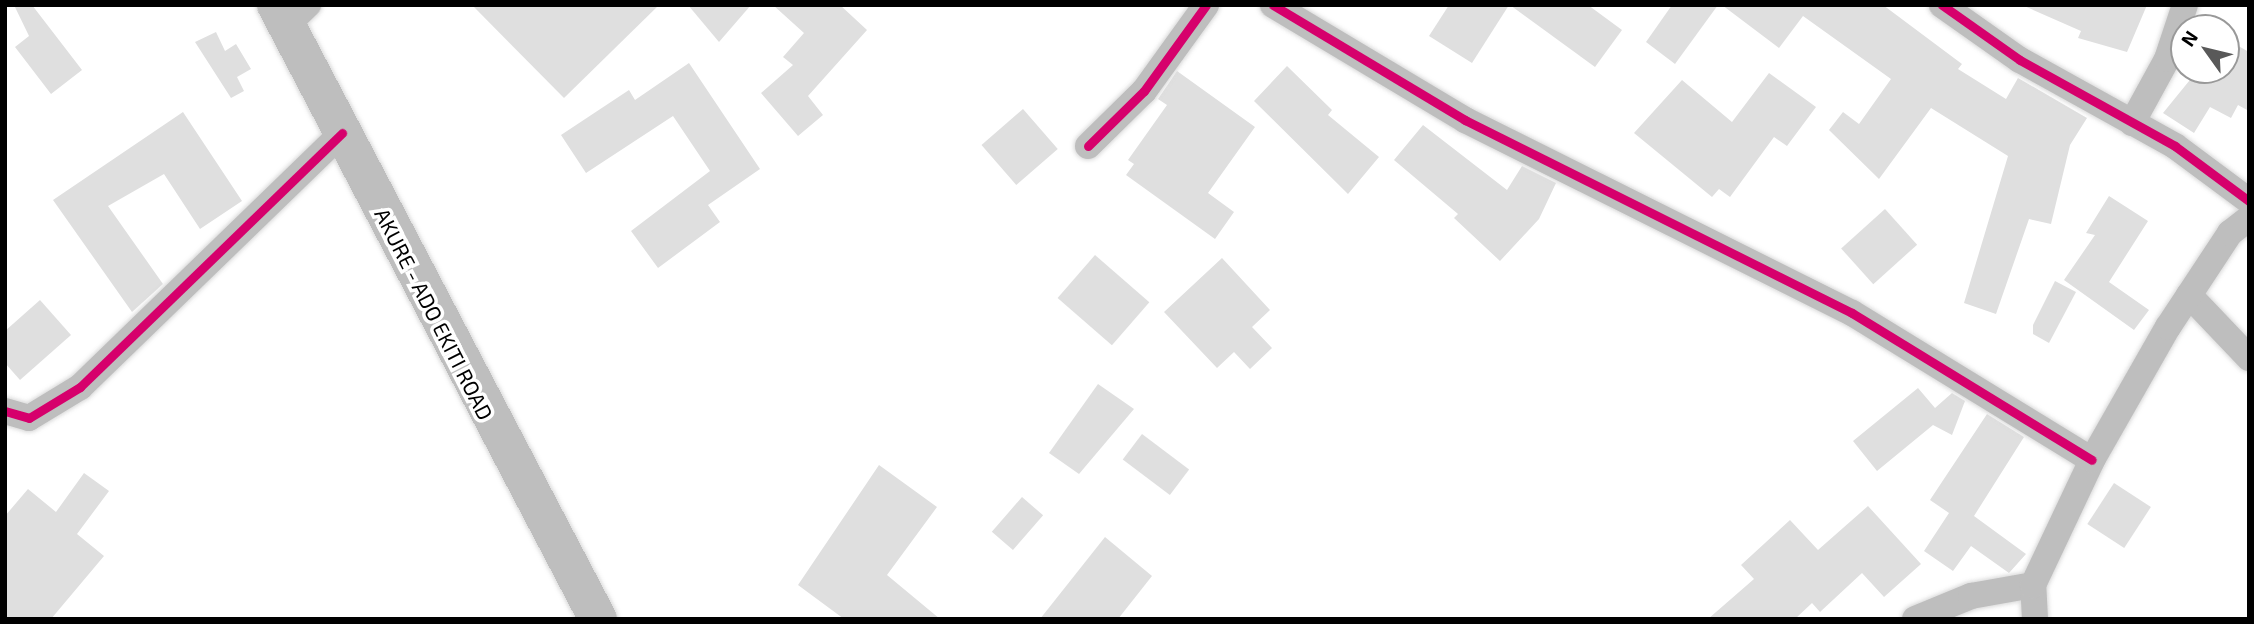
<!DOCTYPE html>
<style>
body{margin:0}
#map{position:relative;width:2254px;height:624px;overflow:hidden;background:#fff;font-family:"Exo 2",sans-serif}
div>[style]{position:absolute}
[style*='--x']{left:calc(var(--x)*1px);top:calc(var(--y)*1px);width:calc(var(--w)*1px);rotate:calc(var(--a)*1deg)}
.building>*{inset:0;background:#dfdfdf;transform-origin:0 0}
.roads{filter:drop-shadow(0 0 2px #dbdbdb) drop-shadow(0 0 2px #dbdbdb)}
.street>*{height:26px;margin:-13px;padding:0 13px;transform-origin:13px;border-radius:13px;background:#bebebe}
.primary>*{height:38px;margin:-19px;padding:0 19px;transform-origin:19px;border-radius:19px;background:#bebebe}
.cycleway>*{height:9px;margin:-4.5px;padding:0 4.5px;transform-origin:4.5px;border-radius:4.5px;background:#d6006c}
span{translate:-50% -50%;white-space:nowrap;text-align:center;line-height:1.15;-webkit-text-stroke:7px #fff;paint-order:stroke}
.street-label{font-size:21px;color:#000}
.frame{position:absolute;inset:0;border:7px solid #000;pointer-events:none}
.north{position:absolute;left:2170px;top:14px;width:70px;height:70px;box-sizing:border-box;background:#fff;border:2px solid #999;border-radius:50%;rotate:304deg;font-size:19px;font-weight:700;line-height:28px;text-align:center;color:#000}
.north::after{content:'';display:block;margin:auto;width:24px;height:32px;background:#595959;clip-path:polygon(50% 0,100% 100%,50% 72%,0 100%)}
</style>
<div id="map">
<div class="building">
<i style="clip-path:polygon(14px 5px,32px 5px,82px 70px,51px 94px,15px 47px,29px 36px)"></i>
<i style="clip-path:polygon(472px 5px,659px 5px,564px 98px)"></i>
<i style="clip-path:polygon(688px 5px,751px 5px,719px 42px)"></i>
<i style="clip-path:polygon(773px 5px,840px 5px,867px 30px,808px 96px,823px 115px,798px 136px,761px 93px,793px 65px,783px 57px,804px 33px)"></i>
<i style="clip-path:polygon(1449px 5px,1509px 5px,1472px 63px,1429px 36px)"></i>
<i style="clip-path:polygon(1510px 5px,1588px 5px,1622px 30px,1595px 67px)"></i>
<i style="clip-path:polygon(1672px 5px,1718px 5px,1675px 64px,1646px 42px)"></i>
<i style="clip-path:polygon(1722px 5px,1883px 5px,1962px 64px,1958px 69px,2006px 99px,2018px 78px,2087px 118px,2070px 145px,2051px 224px,2029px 219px,1996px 314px,1964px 303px,2008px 156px,1931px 108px,1879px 179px,1829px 130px,1843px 112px,1859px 124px,1891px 79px,1803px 16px,1779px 48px)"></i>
<i style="clip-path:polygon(2022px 5px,2147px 5px,2127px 52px,2078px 38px,2081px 31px)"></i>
<i style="clip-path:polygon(216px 32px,225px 51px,236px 44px,251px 69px,237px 77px,244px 91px,231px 98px,195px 42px)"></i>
<i style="clip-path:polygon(2226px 39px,2249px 52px,2249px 111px,2238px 105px,2231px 118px,2210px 107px,2194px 133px,2163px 113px,2198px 70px,2226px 70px)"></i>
<i style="clip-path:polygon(689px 63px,760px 169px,708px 205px,720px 222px,658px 268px,631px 231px,710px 171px,673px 116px,586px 173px,561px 135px,629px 90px,635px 100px)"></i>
<i style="clip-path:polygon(1287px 66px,1332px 110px,1328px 115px,1379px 157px,1348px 194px,1254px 101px)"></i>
<i style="clip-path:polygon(1177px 71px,1255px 127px,1208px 193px,1234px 212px,1215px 239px,1126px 175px,1134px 164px,1128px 160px,1167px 105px,1158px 99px)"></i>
<i style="clip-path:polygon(1769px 73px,1816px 107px,1787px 146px,1774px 137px,1730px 197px,1719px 189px,1712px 197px,1634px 133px,1682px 80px,1732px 122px)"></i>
<i style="left:1023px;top:109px;width:53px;height:55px;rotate:49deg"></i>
<i style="clip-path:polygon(183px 112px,242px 201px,200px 229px,164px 174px,108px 206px,163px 284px,132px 312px,53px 200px)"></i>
<i style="clip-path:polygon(1423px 125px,1507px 190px,1522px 166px,1556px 183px,1539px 219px,1500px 261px,1454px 218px,1458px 214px,1394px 160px)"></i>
<i style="clip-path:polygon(2109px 196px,2148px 221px,2109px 282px,2149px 310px,2134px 330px,2064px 280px,2095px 235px,2086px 233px)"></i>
<i style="left:1885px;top:209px;width:48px;height:59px;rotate:48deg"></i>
<i style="left:1095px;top:255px;width:72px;height:57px;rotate:41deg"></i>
<i style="clip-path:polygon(1222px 258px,1270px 310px,1252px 327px,1272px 348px,1250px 369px,1234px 352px,1217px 368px,1164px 312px)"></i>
<i style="clip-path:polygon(2055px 281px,2076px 292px,2049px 343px,2033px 334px,2033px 325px)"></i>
<i style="clip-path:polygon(40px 300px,71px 335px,20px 380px,5px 363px,5px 331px)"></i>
<i style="clip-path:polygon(1098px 384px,1134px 409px,1079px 474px,1049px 453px)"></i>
<i style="clip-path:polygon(1918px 388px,1935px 408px,1952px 393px,1965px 401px,1952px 435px,1933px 425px,1877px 471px,1853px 441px)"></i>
<i style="clip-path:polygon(1987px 414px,2024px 437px,1974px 516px,2026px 554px,2009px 573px,1971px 546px,1953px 571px,1924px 551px,1949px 513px,1930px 500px)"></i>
<i style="left:1142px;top:434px;width:59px;height:32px;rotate:37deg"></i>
<i style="clip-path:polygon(879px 465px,937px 507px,887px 575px,940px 619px,844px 619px,798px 585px)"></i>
<i style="clip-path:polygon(84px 473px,109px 491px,77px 534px,104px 556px,51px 619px,5px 619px,5px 516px,28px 489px,56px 512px)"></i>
<i style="left:2114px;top:483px;width:44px;height:49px;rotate:33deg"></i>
<i style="left:1022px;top:497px;width:28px;height:46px;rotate:41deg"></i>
<i style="clip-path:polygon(1868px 506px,1921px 564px,1884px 597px,1862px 573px,1820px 612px,1812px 603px,1795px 619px,1708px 619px,1754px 579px,1741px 565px,1790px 520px,1818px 550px)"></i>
<i style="clip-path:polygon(1105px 537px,1152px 576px,1118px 619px,1040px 619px)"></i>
</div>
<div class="roads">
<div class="street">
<i style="--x:1273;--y:5;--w:224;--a:30.9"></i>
<i style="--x:1465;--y:120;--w:432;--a:26.5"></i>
<i style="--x:1852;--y:313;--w:281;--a:31.5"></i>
<i style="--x:1942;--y:5;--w:95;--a:35.2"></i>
<i style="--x:2020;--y:60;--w:177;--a:29"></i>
<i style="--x:2175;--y:146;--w:92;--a:36.6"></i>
<i style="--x:288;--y:24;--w:28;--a:-44"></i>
<i style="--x:2132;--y:123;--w:73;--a:-61.3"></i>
<i style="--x:2167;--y:59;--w:57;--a:-71.6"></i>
<i style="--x:1088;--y:146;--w:78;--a:-44.5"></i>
<i style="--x:1144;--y:91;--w:106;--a:-54.2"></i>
<i style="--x:2189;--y:295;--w:87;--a:46.4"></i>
<i style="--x:5;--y:411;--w:25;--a:16"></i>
<i style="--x:29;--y:418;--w:60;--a:-31.3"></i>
<i style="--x:80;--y:387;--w:365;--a:-44.1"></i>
<i style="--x:1915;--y:619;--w:61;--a:-22.3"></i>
<i style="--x:1971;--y:596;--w:63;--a:-10.1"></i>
<i style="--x:2035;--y:619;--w:34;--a:-93"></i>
<i style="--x:2033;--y:585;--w:138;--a:-64.7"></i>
<i style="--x:2092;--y:460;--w:153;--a:-60.3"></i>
<i style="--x:2168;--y:327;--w:113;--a:-56.6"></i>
<i style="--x:2230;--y:233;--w:24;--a:-38"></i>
</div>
<div class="primary">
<i style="--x:276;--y:5;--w:693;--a:62.33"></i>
</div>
</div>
<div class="cycleway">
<i style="--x:1273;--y:5;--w:224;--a:30.9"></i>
<i style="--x:1465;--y:120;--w:432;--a:26.5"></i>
<i style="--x:1852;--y:313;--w:281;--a:31.5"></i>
<i style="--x:1942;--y:5;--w:95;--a:35.2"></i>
<i style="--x:2020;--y:60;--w:177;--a:29"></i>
<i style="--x:2175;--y:146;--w:92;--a:36.6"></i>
<i style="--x:1088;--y:146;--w:78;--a:-44.5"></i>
<i style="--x:1144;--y:91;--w:106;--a:-54.2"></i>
<i style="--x:5;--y:411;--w:25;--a:16"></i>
<i style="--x:29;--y:418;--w:60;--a:-31.3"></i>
<i style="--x:80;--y:387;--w:365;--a:-44.1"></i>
</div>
<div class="street-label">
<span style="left:434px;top:314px;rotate:63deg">AKURE - ADO EKITI ROAD</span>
</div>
<div class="frame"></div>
<div class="north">N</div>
</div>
